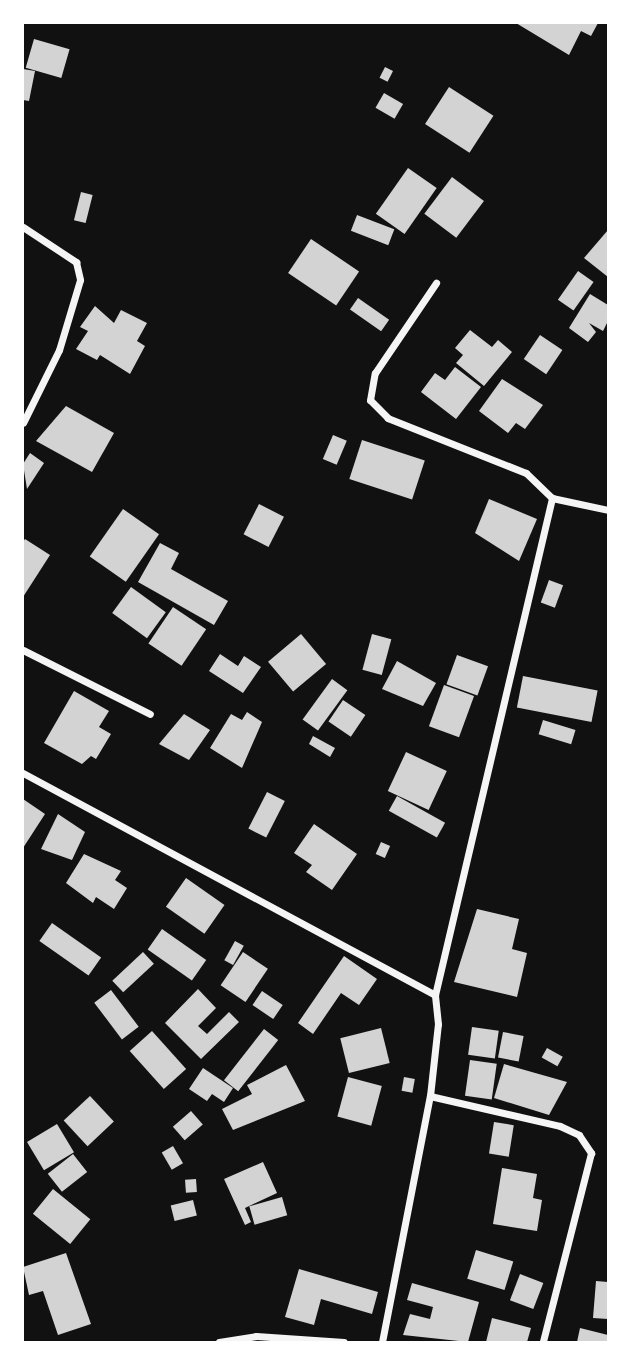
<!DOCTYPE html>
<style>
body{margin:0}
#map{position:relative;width:631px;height:1365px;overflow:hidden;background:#111;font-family:"Archivo Narrow",sans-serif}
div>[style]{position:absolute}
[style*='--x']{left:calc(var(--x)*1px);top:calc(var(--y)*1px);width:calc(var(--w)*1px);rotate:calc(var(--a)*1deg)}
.building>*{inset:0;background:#d3d3d3;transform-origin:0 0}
.minor>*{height:7px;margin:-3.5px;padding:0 3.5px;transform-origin:3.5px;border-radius:3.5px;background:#f5f5f5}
span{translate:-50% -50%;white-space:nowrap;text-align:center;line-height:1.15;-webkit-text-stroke:5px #fff;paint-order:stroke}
.frame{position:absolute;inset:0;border:24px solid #fff;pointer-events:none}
</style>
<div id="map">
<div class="building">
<i style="clip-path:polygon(516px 23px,598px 23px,591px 36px,581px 31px,569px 55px)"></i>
<i style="left:34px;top:39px;width:37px;height:30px;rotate:16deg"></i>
<i style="left:385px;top:67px;width:9px;height:12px;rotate:27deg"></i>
<i style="clip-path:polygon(23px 69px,35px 71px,29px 101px,23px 100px)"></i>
<i style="left:449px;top:87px;width:53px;height:44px;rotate:33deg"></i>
<i style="left:384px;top:93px;width:22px;height:17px;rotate:30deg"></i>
<i style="left:408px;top:168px;width:35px;height:56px;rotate:35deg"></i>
<i style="left:452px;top:177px;width:40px;height:46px;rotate:37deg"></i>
<i style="left:81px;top:192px;width:12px;height:29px;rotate:14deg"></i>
<i style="left:357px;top:215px;width:40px;height:17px;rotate:21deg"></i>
<i style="clip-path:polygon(608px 230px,608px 277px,584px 258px)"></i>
<i style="left:311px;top:239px;width:58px;height:41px;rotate:34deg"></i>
<i style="left:578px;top:271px;width:19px;height:35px;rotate:35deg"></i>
<i style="clip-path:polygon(590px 294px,608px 305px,608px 321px,603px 331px,589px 323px,596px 332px,588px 342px,569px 328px)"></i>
<i style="left:358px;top:298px;width:38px;height:14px;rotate:35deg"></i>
<i style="clip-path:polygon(95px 306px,114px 323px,121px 310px,147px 323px,137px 341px,145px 346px,130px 374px,100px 355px,97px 360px,76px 349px,88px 331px,80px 327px)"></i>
<i style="clip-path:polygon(470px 330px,492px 347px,498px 340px,512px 352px,484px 386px,456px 363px,463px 355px,455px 348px)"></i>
<i style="left:540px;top:335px;width:27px;height:29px;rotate:34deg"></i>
<i style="clip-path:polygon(455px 367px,481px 387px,456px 419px,421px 392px,435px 373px,445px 380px)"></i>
<i style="clip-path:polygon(502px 379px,543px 405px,525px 429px,516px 423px,508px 433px,479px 411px)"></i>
<i style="clip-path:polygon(66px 406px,114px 433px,92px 472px,36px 441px)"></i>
<i style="left:333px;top:435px;width:15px;height:26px;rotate:23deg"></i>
<i style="left:362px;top:440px;width:66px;height:41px;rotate:18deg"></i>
<i style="clip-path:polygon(30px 453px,44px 463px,27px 489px,23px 464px)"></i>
<i style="clip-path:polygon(489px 499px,537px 519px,519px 561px,475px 533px)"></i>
<i style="left:259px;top:504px;width:28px;height:34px;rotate:27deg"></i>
<i style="left:123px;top:509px;width:44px;height:58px;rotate:35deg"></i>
<i style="clip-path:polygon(25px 539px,50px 555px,23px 597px,23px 542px)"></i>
<i style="clip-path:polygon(160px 543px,179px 553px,171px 569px,228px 601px,214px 625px,138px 582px)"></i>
<i style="left:549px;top:580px;width:15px;height:24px;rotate:20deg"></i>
<i style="left:131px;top:587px;width:43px;height:32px;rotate:36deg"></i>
<i style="left:173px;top:607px;width:40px;height:44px;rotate:34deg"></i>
<i style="left:301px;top:634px;width:39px;height:43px;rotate:50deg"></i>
<i style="left:372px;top:634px;width:20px;height:37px;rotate:15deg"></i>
<i style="clip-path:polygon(220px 654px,238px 666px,244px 656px,261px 667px,243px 693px,209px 671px)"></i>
<i style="left:457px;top:655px;width:33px;height:31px;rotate:20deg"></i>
<i style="clip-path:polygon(397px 661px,436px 683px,423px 706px,382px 689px)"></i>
<i style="left:523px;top:676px;width:76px;height:32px;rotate:11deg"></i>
<i style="left:332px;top:679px;width:19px;height:50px;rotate:36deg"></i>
<i style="left:444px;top:685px;width:32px;height:44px;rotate:20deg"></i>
<i style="clip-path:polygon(74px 691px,109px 711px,99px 727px,111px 734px,96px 759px,91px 756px,82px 764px,44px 743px)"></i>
<i style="left:343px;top:700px;width:27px;height:26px;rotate:34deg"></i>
<i style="clip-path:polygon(247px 712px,262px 722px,242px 768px,210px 748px,231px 714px,242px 720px)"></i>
<i style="clip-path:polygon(184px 714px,210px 730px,189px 760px,159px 744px)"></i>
<i style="left:543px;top:720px;width:34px;height:15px;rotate:17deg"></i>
<i style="clip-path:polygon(313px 736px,335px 748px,330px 757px,309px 744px)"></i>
<i style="left:406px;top:752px;width:45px;height:43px;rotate:25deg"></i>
<i style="left:267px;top:792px;width:20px;height:41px;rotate:27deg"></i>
<i style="left:397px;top:796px;width:55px;height:17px;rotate:29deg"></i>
<i style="clip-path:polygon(23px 799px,45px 814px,23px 848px)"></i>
<i style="clip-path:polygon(58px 814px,85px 832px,72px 860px,41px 849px)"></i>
<i style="clip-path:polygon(314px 824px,357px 854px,332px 890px,306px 872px,312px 865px,294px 853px)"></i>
<i style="left:381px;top:842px;width:10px;height:13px;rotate:24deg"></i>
<i style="clip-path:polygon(84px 854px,121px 871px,115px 880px,127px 888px,114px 909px,96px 897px,93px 903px,66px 883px)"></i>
<i style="left:186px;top:878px;width:47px;height:35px;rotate:35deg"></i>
<i style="clip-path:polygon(477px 909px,519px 919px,512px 949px,527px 953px,517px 997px,454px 982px)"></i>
<i style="left:52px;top:923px;width:60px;height:22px;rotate:35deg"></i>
<i style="left:162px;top:929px;width:54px;height:25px;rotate:35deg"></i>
<i style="left:235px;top:941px;width:10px;height:22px;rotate:29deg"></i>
<i style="left:143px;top:952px;width:16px;height:42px;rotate:47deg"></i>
<i style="left:243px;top:952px;width:30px;height:40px;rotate:34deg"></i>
<i style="clip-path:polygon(344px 956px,377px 979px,359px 1005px,341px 993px,313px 1034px,298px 1023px)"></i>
<i style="clip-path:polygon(198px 989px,216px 1008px,198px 1026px,207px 1034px,229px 1012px,239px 1022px,201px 1059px,165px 1023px)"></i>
<i style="left:111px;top:990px;width:46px;height:21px;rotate:53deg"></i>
<i style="left:262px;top:991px;width:25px;height:17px;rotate:34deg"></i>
<i style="left:472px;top:1027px;width:27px;height:28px;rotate:8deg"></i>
<i style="left:381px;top:1028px;width:36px;height:42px;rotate:76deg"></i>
<i style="left:264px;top:1029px;width:18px;height:65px;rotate:38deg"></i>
<i style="left:152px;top:1031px;width:51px;height:30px;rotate:48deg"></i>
<i style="left:503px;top:1032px;width:21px;height:26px;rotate:11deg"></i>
<i style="left:547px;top:1048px;width:18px;height:11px;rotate:29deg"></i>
<i style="left:470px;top:1060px;width:27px;height:36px;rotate:8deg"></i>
<i style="clip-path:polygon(504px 1064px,567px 1082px,549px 1115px,494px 1098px)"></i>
<i style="clip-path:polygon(286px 1065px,305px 1101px,233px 1130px,222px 1109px,252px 1094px,247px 1085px)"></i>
<i style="clip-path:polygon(203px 1068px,233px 1088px,224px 1102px,212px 1094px,207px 1101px,189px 1089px)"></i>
<i style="left:348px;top:1077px;width:35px;height:41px;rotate:15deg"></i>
<i style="left:404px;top:1077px;width:11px;height:14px;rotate:10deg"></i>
<i style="left:90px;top:1096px;width:35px;height:36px;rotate:47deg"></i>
<i style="left:191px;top:1111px;width:18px;height:24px;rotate:49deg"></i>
<i style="left:494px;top:1122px;width:20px;height:32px;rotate:9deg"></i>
<i style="left:57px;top:1124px;width:33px;height:35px;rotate:59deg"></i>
<i style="left:173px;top:1146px;width:20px;height:13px;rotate:60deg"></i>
<i style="left:73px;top:1154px;width:23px;height:32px;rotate:52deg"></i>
<i style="clip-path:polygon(263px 1162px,277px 1193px,245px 1208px,251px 1222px,245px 1225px,224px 1179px)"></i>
<i style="clip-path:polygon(502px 1168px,537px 1174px,533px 1198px,542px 1200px,537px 1231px,493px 1224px)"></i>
<i style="left:196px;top:1179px;width:13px;height:11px;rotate:86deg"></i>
<i style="left:53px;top:1189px;width:48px;height:32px;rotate:39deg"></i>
<i style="left:282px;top:1197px;width:19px;height:34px;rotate:74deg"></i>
<i style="left:193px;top:1200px;width:16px;height:23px;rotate:76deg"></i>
<i style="left:476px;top:1250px;width:39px;height:30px;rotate:17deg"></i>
<i style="clip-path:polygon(66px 1253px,91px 1324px,58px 1335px,43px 1291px,29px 1295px,23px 1267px)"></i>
<i style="clip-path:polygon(299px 1269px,378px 1292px,372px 1314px,321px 1299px,314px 1325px,285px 1317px)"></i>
<i style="left:520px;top:1274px;width:25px;height:28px;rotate:21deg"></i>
<i style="clip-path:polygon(596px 1281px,608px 1282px,608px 1319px,593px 1318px)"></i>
<i style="clip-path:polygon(412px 1283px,479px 1302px,468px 1342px,403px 1335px,410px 1314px,430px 1319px,433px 1307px,407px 1300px)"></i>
<i style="clip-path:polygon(492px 1318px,531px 1328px,527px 1342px,486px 1342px)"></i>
<i style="clip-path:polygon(580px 1328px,608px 1335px,608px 1342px,577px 1342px)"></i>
</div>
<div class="minor">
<i style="--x:23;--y:227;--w:64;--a:33.4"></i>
<i style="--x:76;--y:262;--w:18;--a:77"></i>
<i style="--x:80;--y:280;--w:73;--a:106.7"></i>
<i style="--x:59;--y:350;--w:81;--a:116.3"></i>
<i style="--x:552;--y:498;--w:57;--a:12.1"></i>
<i style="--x:23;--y:650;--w:142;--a:26.7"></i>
<i style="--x:23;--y:773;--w:468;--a:28.3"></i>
<i style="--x:430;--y:1096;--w:133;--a:13"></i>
<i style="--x:560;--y:1126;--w:21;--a:25"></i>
<i style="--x:579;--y:1135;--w:22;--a:56"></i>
<i style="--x:591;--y:1153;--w:195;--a:104.3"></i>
<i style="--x:219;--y:1342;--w:37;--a:-9"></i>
<i style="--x:256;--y:1336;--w:88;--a:3.9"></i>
<i style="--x:382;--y:1342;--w:251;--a:-79"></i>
<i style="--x:430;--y:1096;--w:72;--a:-83.7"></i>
<i style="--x:438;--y:1024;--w:29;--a:-96"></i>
<i style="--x:435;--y:995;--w:511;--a:-76.75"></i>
<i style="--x:552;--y:498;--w:36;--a:-136"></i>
<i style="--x:526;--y:473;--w:149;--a:-158.3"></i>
<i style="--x:388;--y:418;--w:25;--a:-135"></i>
<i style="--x:370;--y:400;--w:27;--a:-80"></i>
<i style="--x:375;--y:373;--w:109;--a:-55.9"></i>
</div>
<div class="frame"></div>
</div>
